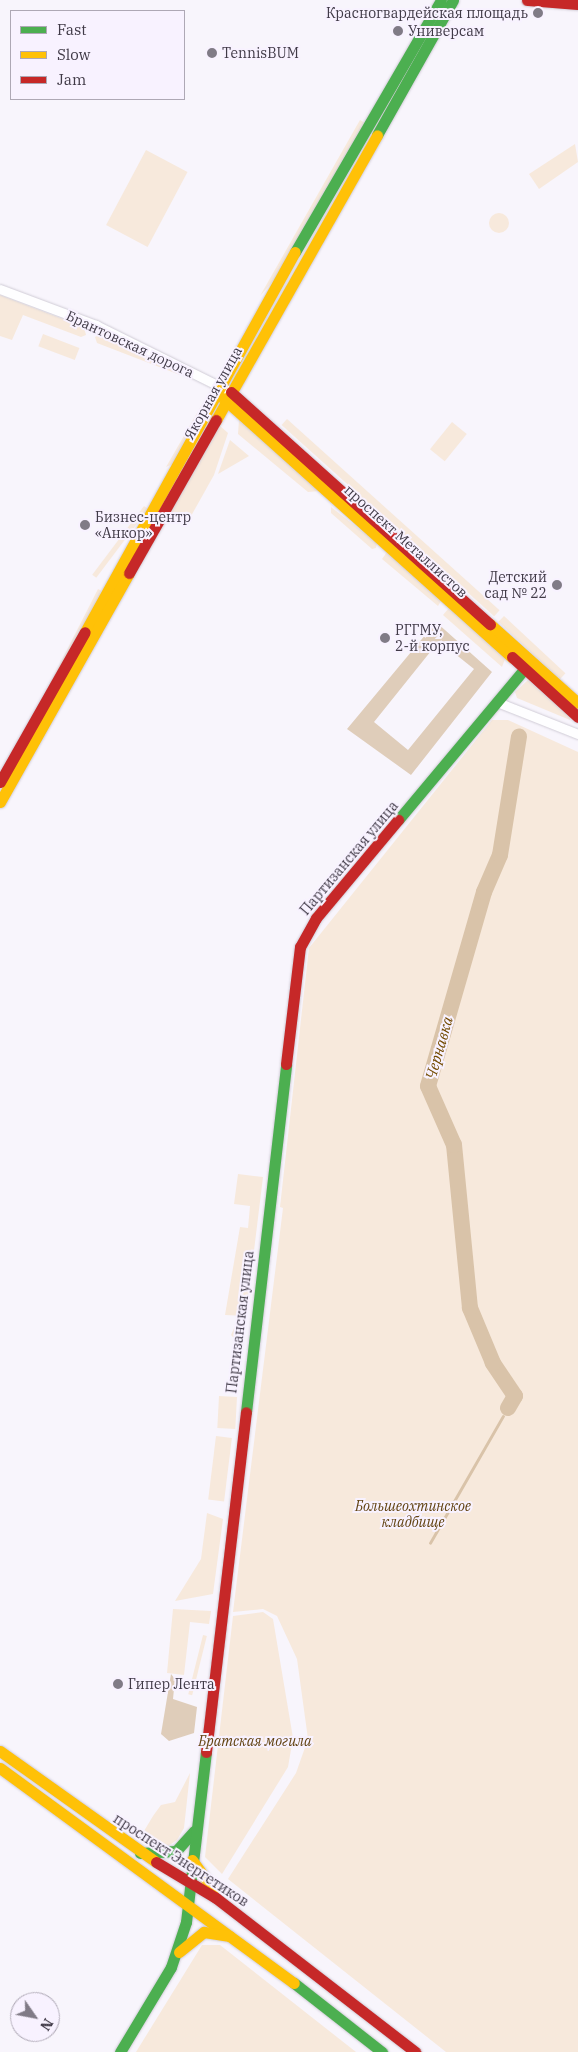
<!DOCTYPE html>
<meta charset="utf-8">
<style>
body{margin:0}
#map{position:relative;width:578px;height:2052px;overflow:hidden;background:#f8f5fc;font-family:"IBM Plex Serif",serif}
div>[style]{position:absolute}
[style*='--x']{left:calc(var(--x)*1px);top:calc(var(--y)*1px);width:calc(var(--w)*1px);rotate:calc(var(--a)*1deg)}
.green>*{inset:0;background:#f7e9dc;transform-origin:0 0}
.round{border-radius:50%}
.forest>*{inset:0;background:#dfcdba}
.stream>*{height:2.5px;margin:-1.25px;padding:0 1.25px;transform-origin:1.25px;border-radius:1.25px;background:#d9c3a9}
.river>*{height:16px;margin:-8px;padding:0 8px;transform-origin:8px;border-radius:8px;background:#d9c3a9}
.roads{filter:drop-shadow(0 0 1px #d0ccd6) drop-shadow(0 0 1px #d0ccd6)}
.street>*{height:9px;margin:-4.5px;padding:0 4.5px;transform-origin:4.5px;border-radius:4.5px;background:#fefeff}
.fast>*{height:11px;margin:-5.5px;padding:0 5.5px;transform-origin:5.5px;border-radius:5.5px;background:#4caf50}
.slow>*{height:11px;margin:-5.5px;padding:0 5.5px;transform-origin:5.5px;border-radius:5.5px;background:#ffc107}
.jam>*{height:11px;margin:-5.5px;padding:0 5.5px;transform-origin:5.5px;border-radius:5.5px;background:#c62828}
.dots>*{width:14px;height:14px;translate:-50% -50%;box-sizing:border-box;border:2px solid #f8f2ff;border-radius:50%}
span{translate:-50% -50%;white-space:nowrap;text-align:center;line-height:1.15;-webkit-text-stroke:4px #f8f2ff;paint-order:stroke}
.poi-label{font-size:14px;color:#403a47}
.right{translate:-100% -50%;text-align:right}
.left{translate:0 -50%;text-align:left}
.street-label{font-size:14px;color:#403a47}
.park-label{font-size:14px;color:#624312;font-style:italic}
.water-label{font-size:15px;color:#724a00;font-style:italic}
.legend{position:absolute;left:10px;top:10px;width:175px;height:90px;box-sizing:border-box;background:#f8f2ff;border:1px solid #aea8b5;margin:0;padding:6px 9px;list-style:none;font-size:15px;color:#403a47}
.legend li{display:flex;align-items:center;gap:10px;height:25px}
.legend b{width:25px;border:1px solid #aea8b5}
.north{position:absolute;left:10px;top:1992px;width:50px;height:50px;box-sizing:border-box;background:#f8f2ff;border:1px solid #aea8b5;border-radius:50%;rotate:123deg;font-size:14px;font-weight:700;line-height:20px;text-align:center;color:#403a47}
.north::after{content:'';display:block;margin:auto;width:18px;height:22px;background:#807b86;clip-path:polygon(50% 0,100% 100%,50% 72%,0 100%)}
</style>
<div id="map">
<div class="green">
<i style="clip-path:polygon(360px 120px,365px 123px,282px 271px,260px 296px)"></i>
<i style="clip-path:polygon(575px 144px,578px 162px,539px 189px,529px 174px)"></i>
<i style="left:146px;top:150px;width:47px;height:85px;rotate:28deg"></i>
<i class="round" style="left:489px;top:213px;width:20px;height:20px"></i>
<i style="clip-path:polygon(0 295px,84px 327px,86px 335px,81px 337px,23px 315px,12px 340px,0 336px)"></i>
<i style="left:43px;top:334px;width:39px;height:13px;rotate:21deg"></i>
<i style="clip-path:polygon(101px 334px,181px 373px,180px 375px,97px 343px,95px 337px)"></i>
<i style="clip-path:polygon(208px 394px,173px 464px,166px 467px)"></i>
<i style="left:287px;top:419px;width:286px;height:8px;rotate:42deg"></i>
<i style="clip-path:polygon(239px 420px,320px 491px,308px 492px,238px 434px)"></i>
<i style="left:452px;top:422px;width:19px;height:35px;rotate:39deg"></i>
<i style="clip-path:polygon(219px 425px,228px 433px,214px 475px,186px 525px,170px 512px)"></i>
<i style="clip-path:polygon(230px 440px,249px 456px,218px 474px)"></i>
<i style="left:144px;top:506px;width:5px;height:86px;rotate:37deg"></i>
<i style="clip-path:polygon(331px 507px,377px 543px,376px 548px,372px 549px,331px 513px)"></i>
<i style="clip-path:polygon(387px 552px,441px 601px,438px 606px,382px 559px)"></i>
<i style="left:98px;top:589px;width:4px;height:150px;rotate:27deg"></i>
<i style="clip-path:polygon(449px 608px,505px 659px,502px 667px,443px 615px)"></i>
<i style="left:504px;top:616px;width:84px;height:8px;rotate:43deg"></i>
<i style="clip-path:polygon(528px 680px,570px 717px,570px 720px,517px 698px,515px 692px)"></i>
<i style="clip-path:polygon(492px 720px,508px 720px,578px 752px,578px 2052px,446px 2052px,228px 1879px,296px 1773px,308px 1739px,297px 1659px,277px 1616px,263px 1609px,233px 1612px,283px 1208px,280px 1207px,309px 948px)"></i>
<i style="clip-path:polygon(238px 1174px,263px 1177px,246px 1316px,225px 1315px,240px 1227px,248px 1228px,250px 1206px,234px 1204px)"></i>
<i style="clip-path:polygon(236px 1324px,246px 1327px,235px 1392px,238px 1342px,231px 1335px)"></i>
<i style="left:219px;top:1396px;width:18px;height:32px;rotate:3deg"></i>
<i style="left:216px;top:1436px;width:16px;height:64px;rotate:7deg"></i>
<i style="clip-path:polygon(207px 1513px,223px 1519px,213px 1594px,175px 1601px,201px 1559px)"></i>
<i style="clip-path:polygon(173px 1609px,211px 1611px,209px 1624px,190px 1622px,184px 1675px,167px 1673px)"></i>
<i style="clip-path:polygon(263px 1612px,273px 1619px,293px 1738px,288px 1767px,222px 1874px,205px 1857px,233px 1616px)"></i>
<i style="left:203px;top:1635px;width:4px;height:61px;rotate:14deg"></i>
<i style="clip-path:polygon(190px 1773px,184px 1828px,177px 1840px,168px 1846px,144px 1839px,141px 1836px,153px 1816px,161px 1805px,175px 1802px)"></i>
<i style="clip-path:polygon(202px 1945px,220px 1945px,356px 2052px,136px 2052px)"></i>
</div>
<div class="forest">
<i style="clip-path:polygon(evenodd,436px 622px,492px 672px,411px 775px,347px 729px,436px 622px,439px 641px,474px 669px,408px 750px,374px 722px,439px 641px)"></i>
<i style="clip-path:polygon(171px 1674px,175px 1679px,173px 1699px,197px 1707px,194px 1733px,169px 1741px,161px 1734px)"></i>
</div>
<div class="stream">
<i style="--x:430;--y:1543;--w:146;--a:-60.1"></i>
</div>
<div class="river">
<i style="--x:508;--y:1408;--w:14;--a:-60"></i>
<i style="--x:515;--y:1396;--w:40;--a:-124"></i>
<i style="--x:493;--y:1363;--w:60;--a:-112.7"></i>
<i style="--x:470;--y:1308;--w:164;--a:-95.6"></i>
<i style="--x:454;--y:1145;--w:64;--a:-113.8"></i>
<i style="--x:428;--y:1086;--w:202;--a:-73.9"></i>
<i style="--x:484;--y:892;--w:40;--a:-66.6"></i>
<i style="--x:500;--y:855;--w:120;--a:-80.9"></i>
</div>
<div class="roads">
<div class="street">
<i style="--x:0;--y:289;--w:103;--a:20.6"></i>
<i style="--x:96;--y:325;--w:151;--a:26.4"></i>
<i style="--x:497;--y:702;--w:87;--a:21.6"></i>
</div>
<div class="fast">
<i style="--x:377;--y:135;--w:155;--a:-60.6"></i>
<i style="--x:295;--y:252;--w:291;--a:-59.9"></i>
<i style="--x:398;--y:820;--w:207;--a:-50.1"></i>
<i style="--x:246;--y:1412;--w:350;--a:-83.4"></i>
<i style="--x:140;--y:1853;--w:36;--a:-3"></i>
<i style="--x:176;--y:1851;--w:27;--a:-48"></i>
<i style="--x:294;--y:1983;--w:112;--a:38.1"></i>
<i style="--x:120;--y:2052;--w:99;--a:-59"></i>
<i style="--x:171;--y:1967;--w:47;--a:-71.6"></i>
<i style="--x:186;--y:1922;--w:171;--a:-83.3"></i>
</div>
<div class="slow">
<i style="--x:223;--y:398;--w:388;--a:41.9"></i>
<i style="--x:216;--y:420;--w:327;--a:-60.5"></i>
<i style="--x:490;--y:624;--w:118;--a:41.9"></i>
<i style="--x:85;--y:632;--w:434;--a:-61.1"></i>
<i style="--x:0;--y:802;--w:263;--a:-60.6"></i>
<i style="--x:0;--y:1751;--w:191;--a:35.4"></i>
<i style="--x:0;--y:1768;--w:364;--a:36.2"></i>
<i style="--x:192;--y:1860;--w:36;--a:54"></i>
<i style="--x:179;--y:1952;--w:32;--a:-39"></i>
<i style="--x:204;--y:1932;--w:26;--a:9"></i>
</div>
<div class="jam">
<i style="--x:527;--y:0;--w:51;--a:4.5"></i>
<i style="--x:231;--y:392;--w:348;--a:41.9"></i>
<i style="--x:129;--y:573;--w:176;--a:-60.4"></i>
<i style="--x:512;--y:657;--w:89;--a:42.3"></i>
<i style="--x:0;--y:782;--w:172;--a:-60.5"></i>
<i style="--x:286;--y:1064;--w:118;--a:-83.2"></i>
<i style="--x:300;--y:947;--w:33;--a:-61"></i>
<i style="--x:316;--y:918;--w:128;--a:-50.1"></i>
<i style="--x:206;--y:1752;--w:342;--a:-83.3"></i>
<i style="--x:156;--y:1862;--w:70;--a:31"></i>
<i style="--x:216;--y:1898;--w:252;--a:37.7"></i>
</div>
</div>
<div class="dots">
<i style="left:538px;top:13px;background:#807b86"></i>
<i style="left:398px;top:31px;background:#807b86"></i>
<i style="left:212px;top:53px;background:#807b86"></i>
<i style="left:85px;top:525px;background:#807b86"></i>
<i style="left:557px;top:585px;background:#807b86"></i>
<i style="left:385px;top:638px;background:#807b86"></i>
<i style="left:118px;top:1684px;background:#807b86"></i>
</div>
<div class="poi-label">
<span class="right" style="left:528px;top:13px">Красногвардейская площадь</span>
<span class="left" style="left:408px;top:31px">Универсам</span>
<span class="left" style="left:222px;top:53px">TennisBUM</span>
<span class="left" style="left:95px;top:525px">Бизнес-центр<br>«Анкор»</span>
<span class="right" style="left:547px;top:585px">Детский<br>сад № 22</span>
<span class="left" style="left:395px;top:638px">РГГМУ,<br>2-й корпус</span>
<span class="left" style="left:128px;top:1684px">Гипер Лента</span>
</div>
<div class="street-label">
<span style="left:130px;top:344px;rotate:25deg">Брантовская дорога</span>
<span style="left:213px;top:393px;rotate:-61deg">Якорная улица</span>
<span style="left:406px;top:541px;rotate:42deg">проспект Металлистов</span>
<span style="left:349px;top:858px;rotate:-50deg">Партизанская улица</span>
<span style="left:240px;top:1322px;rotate:-83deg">Партизанская улица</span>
<span style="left:181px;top:1860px;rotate:33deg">проспект Энергетиков</span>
</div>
<div class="park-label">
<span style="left:413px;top:1514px">Большеохтинское<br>кладбище</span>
<span style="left:255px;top:1741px">Братская могила</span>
</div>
<div class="water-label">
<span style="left:439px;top:1048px;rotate:-74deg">Чернавка</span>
</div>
<ul class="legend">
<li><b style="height:6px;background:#4caf50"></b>Fast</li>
<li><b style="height:6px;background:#ffc107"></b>Slow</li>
<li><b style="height:6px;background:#c62828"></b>Jam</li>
</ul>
<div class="north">N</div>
</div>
